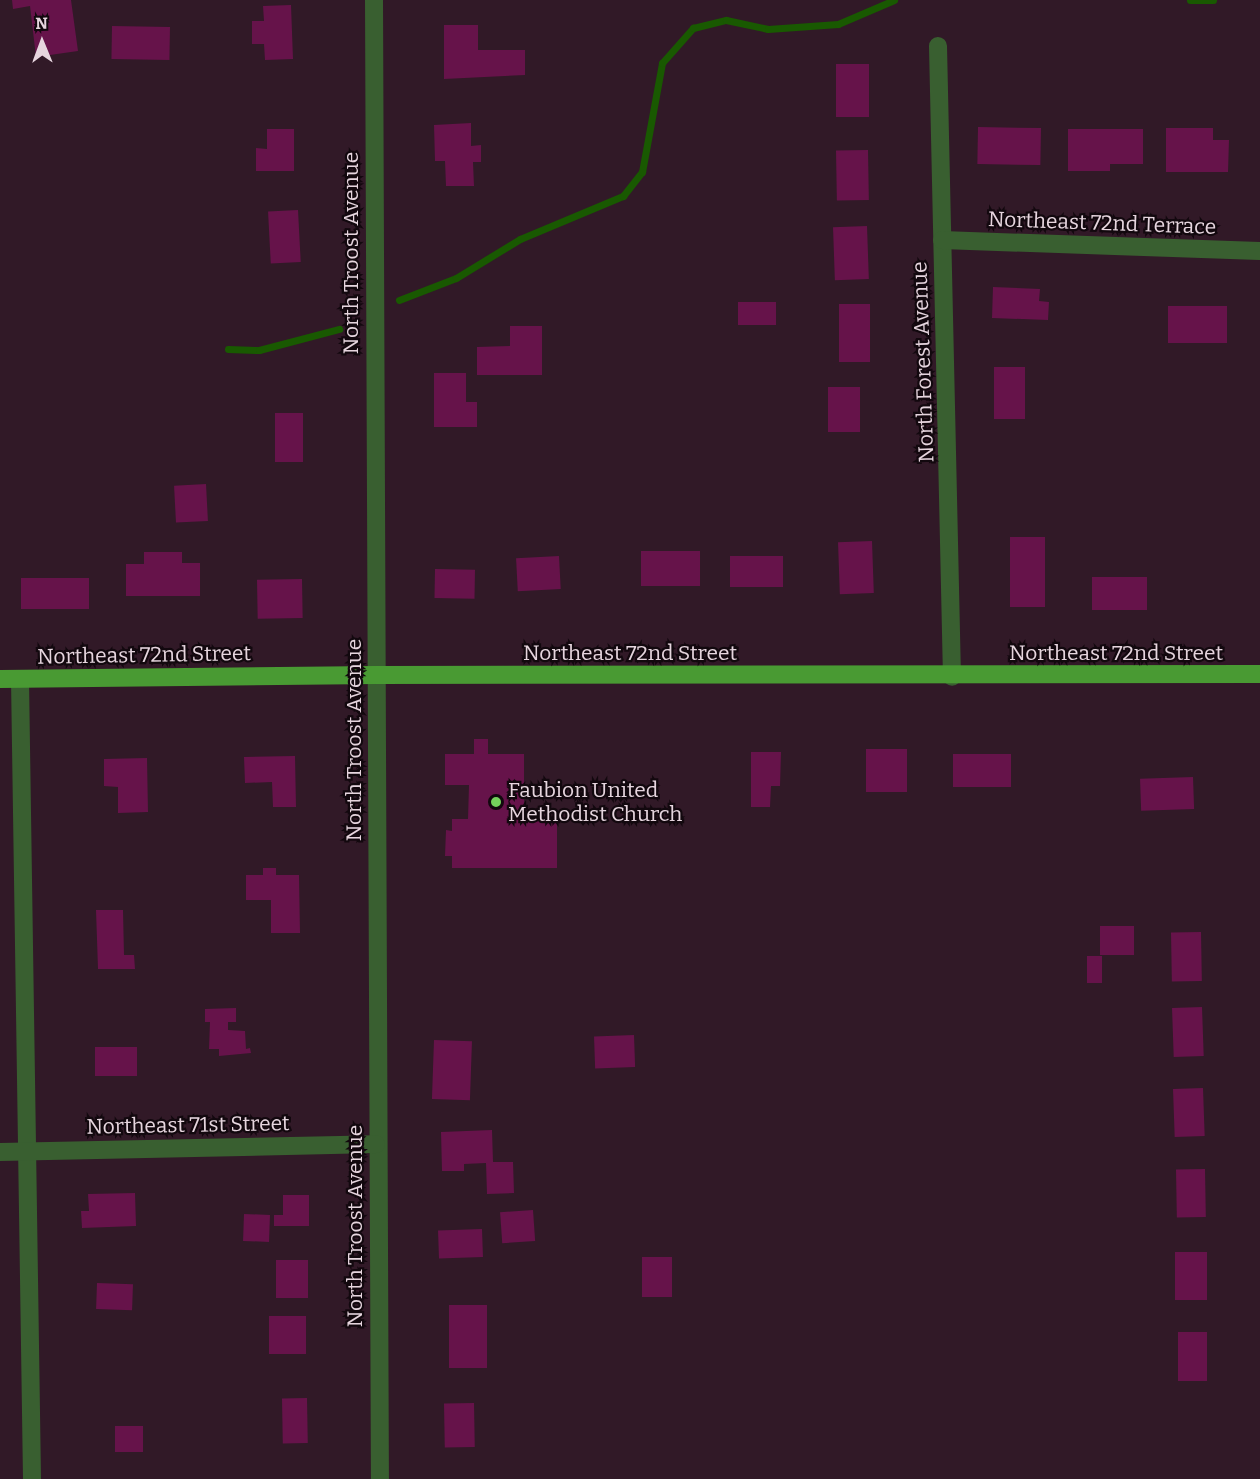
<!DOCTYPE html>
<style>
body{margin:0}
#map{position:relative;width:1260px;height:1479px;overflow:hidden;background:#311927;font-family:Bitter,serif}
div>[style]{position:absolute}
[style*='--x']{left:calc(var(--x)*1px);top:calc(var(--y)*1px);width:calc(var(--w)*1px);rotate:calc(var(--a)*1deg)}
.stream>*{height:7px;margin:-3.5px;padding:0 3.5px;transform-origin:3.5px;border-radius:3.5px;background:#195901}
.building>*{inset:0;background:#66134a;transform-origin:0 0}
.minor>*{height:18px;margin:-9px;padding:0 9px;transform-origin:9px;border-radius:9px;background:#395f30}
.major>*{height:18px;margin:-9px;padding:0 9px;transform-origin:9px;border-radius:9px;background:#499a33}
.dots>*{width:16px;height:16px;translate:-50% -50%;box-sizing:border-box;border:3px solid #12080e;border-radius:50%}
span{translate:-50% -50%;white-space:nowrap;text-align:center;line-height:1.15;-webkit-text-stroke:4.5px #12080e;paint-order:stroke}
.street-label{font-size:21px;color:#e6d5de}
.poi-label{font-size:21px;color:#e6d5de}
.left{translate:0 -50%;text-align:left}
.north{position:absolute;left:12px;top:12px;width:60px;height:60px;-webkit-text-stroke:4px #12080e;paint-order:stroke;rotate:359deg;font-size:16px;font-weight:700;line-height:24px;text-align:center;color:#e6d5de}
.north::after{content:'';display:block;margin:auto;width:21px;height:27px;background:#e6d5de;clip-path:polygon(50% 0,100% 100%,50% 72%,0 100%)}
</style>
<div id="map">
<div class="stream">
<i style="--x:1190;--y:0;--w:23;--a:0"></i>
<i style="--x:399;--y:300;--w:61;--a:-21.1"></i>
<i style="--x:456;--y:278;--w:75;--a:-31.4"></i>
<i style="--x:520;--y:239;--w:112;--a:-22.7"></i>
<i style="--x:623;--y:196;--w:31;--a:-52"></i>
<i style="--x:642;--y:172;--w:111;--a:-79.6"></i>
<i style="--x:662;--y:63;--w:47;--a:-48.5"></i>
<i style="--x:693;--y:28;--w:34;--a:-14"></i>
<i style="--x:726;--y:20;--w:43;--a:12.1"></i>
<i style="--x:768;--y:29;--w:70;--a:-4.1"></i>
<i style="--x:838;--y:24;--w:61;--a:-23.2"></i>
<i style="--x:228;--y:349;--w:31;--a:2"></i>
<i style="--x:259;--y:350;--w:83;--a:-14.7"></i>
</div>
<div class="building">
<i style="clip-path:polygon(12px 0,71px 0,78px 51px,36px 57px,30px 6px,13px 9px)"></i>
<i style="clip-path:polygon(291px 5px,293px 59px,265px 60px,264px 44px,252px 44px,252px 21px,264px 21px,263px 6px)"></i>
<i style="clip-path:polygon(444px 25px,478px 25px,478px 50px,525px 50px,525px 75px,444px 79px)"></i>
<i style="left:112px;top:26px;width:58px;height:33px;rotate:1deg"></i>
<i style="left:836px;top:64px;width:33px;height:53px"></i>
<i style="clip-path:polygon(471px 123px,471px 146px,481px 145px,481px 162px,473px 162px,474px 186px,446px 186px,445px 161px,435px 161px,434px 125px)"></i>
<i style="left:978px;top:127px;width:63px;height:37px;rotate:1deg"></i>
<i style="clip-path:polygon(1166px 128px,1213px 128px,1213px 140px,1229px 140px,1228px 172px,1166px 172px)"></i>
<i style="clip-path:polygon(267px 129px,294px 129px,294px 171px,256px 171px,256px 148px,267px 149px)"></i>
<i style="clip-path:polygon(1068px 129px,1143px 129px,1143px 164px,1110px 164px,1110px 171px,1068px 171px)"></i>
<i style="left:868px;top:150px;width:50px;height:32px;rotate:89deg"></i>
<i style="left:298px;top:210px;width:52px;height:30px;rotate:87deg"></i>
<i style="left:867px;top:226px;width:53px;height:34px;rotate:88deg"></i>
<i style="clip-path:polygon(993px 287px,1040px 289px,1039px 301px,1049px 302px,1048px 320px,992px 318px)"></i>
<i style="left:738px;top:302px;width:38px;height:23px"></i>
<i style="left:839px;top:304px;width:31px;height:58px"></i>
<i style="left:1168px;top:306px;width:59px;height:37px"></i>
<i style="clip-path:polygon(510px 326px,542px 326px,542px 375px,477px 375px,477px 347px,510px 346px)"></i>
<i style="left:994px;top:367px;width:31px;height:52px"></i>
<i style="clip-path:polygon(434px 373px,466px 373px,466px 402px,477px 402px,477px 427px,434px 427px)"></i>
<i style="left:828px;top:387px;width:32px;height:45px"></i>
<i style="left:275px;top:413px;width:28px;height:49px"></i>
<i style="left:206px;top:484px;width:37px;height:32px;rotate:87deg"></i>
<i style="left:1010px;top:537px;width:35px;height:70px"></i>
<i style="left:872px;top:541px;width:52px;height:34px;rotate:88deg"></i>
<i style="left:641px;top:551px;width:59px;height:35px"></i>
<i style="clip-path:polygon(144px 552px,182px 552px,182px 563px,200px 563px,200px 596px,126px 596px,126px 564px,144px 564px)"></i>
<i style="left:559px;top:556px;width:33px;height:43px;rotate:87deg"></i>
<i style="left:730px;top:556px;width:53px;height:31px"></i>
<i style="left:435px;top:569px;width:40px;height:29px;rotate:1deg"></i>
<i style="left:1092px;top:577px;width:55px;height:33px"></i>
<i style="left:21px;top:578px;width:68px;height:31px"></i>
<i style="left:302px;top:579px;width:39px;height:45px;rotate:89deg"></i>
<i style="clip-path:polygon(474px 739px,488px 739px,488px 754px,524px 754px,524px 818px,557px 819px,557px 868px,452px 868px,452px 856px,445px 856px,446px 830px,452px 831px,452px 819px,468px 819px,469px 785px,445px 785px,445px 754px,474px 754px)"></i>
<i style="left:866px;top:749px;width:41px;height:43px"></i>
<i style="clip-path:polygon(751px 752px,781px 752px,780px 786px,771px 786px,770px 807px,751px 807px)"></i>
<i style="left:953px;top:754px;width:58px;height:33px"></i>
<i style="clip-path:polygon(295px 756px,296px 807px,273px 807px,272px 782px,245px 783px,244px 757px)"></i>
<i style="clip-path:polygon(147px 758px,148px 812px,118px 813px,118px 787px,104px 786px,104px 759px)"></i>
<i style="left:1193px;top:777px;width:32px;height:53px;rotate:88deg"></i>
<i style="clip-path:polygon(263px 868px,276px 868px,276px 875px,299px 875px,300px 933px,271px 933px,271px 900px,246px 900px,246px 875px,263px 875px)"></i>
<i style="clip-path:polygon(96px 910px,123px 910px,124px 955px,134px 955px,135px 969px,98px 969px)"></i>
<i style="left:1100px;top:926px;width:34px;height:29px"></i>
<i style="left:1201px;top:932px;width:49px;height:30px;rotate:89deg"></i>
<i style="left:1087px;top:956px;width:15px;height:27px"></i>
<i style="left:1202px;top:1007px;width:49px;height:30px;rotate:88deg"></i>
<i style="clip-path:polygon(236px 1008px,236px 1022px,228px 1022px,228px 1030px,245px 1031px,246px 1049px,250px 1048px,251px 1053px,219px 1056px,219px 1049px,209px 1049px,210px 1022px,205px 1022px,205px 1009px)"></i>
<i style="left:634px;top:1035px;width:32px;height:40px;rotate:88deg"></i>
<i style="left:434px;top:1040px;width:38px;height:59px;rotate:2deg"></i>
<i style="left:95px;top:1047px;width:42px;height:29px"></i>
<i style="left:1203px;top:1088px;width:48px;height:30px;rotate:88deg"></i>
<i style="clip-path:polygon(492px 1130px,493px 1162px,513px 1162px,514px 1193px,487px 1194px,486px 1163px,464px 1164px,464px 1171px,442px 1171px,441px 1132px)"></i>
<i style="left:1205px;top:1169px;width:48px;height:29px;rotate:89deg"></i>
<i style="clip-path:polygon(135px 1193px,136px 1226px,82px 1228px,81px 1211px,89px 1211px,88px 1194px)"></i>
<i style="clip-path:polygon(283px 1195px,309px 1195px,309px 1226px,274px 1226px,274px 1215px,283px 1215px)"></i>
<i style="left:533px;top:1210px;width:31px;height:33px;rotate:86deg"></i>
<i style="left:244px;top:1214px;width:26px;height:27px;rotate:2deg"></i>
<i style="left:482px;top:1229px;width:28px;height:44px;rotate:88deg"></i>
<i style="left:1175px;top:1252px;width:32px;height:48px"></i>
<i style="left:642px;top:1257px;width:30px;height:40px"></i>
<i style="left:276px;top:1260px;width:32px;height:38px"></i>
<i style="left:97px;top:1283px;width:36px;height:26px;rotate:2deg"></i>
<i style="left:449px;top:1305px;width:38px;height:63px"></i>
<i style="left:269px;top:1316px;width:37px;height:38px"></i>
<i style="left:1178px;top:1332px;width:29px;height:49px"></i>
<i style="left:307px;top:1398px;width:45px;height:25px;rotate:89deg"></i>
<i style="left:474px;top:1403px;width:44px;height:30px;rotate:89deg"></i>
<i style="left:115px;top:1426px;width:28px;height:26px"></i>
</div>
<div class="minor">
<i style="--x:374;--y:0;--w:1479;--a:89.77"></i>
<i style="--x:938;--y:46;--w:631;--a:88.73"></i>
<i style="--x:942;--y:240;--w:318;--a:2"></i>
<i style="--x:20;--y:679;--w:800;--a:89.14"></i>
<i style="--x:0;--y:1152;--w:376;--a:-1.2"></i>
</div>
<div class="major">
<i style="--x:0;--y:679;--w:376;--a:-0.6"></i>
<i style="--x:376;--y:675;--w:884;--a:-0.06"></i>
</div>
<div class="dots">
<i style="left:496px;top:802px;background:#74d25c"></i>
</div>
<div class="street-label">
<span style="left:1102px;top:223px;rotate:2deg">Northeast 72nd Terrace</span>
<span style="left:351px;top:253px;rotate:-90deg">North Troost Avenue</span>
<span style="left:923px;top:362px;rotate:-92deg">North Forest Avenue</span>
<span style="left:630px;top:653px">Northeast 72nd Street</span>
<span style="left:1116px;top:653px">Northeast 72nd Street</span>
<span style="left:144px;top:655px;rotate:-1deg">Northeast 72nd Street</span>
<span style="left:354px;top:740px;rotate:-90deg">North Troost Avenue</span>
<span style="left:188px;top:1125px;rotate:-1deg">Northeast 71st Street</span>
<span style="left:355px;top:1226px;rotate:-90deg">North Troost Avenue</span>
</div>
<div class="poi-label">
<span class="left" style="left:508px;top:802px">Faubion United<br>Methodist Church</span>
</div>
<div class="north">N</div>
</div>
